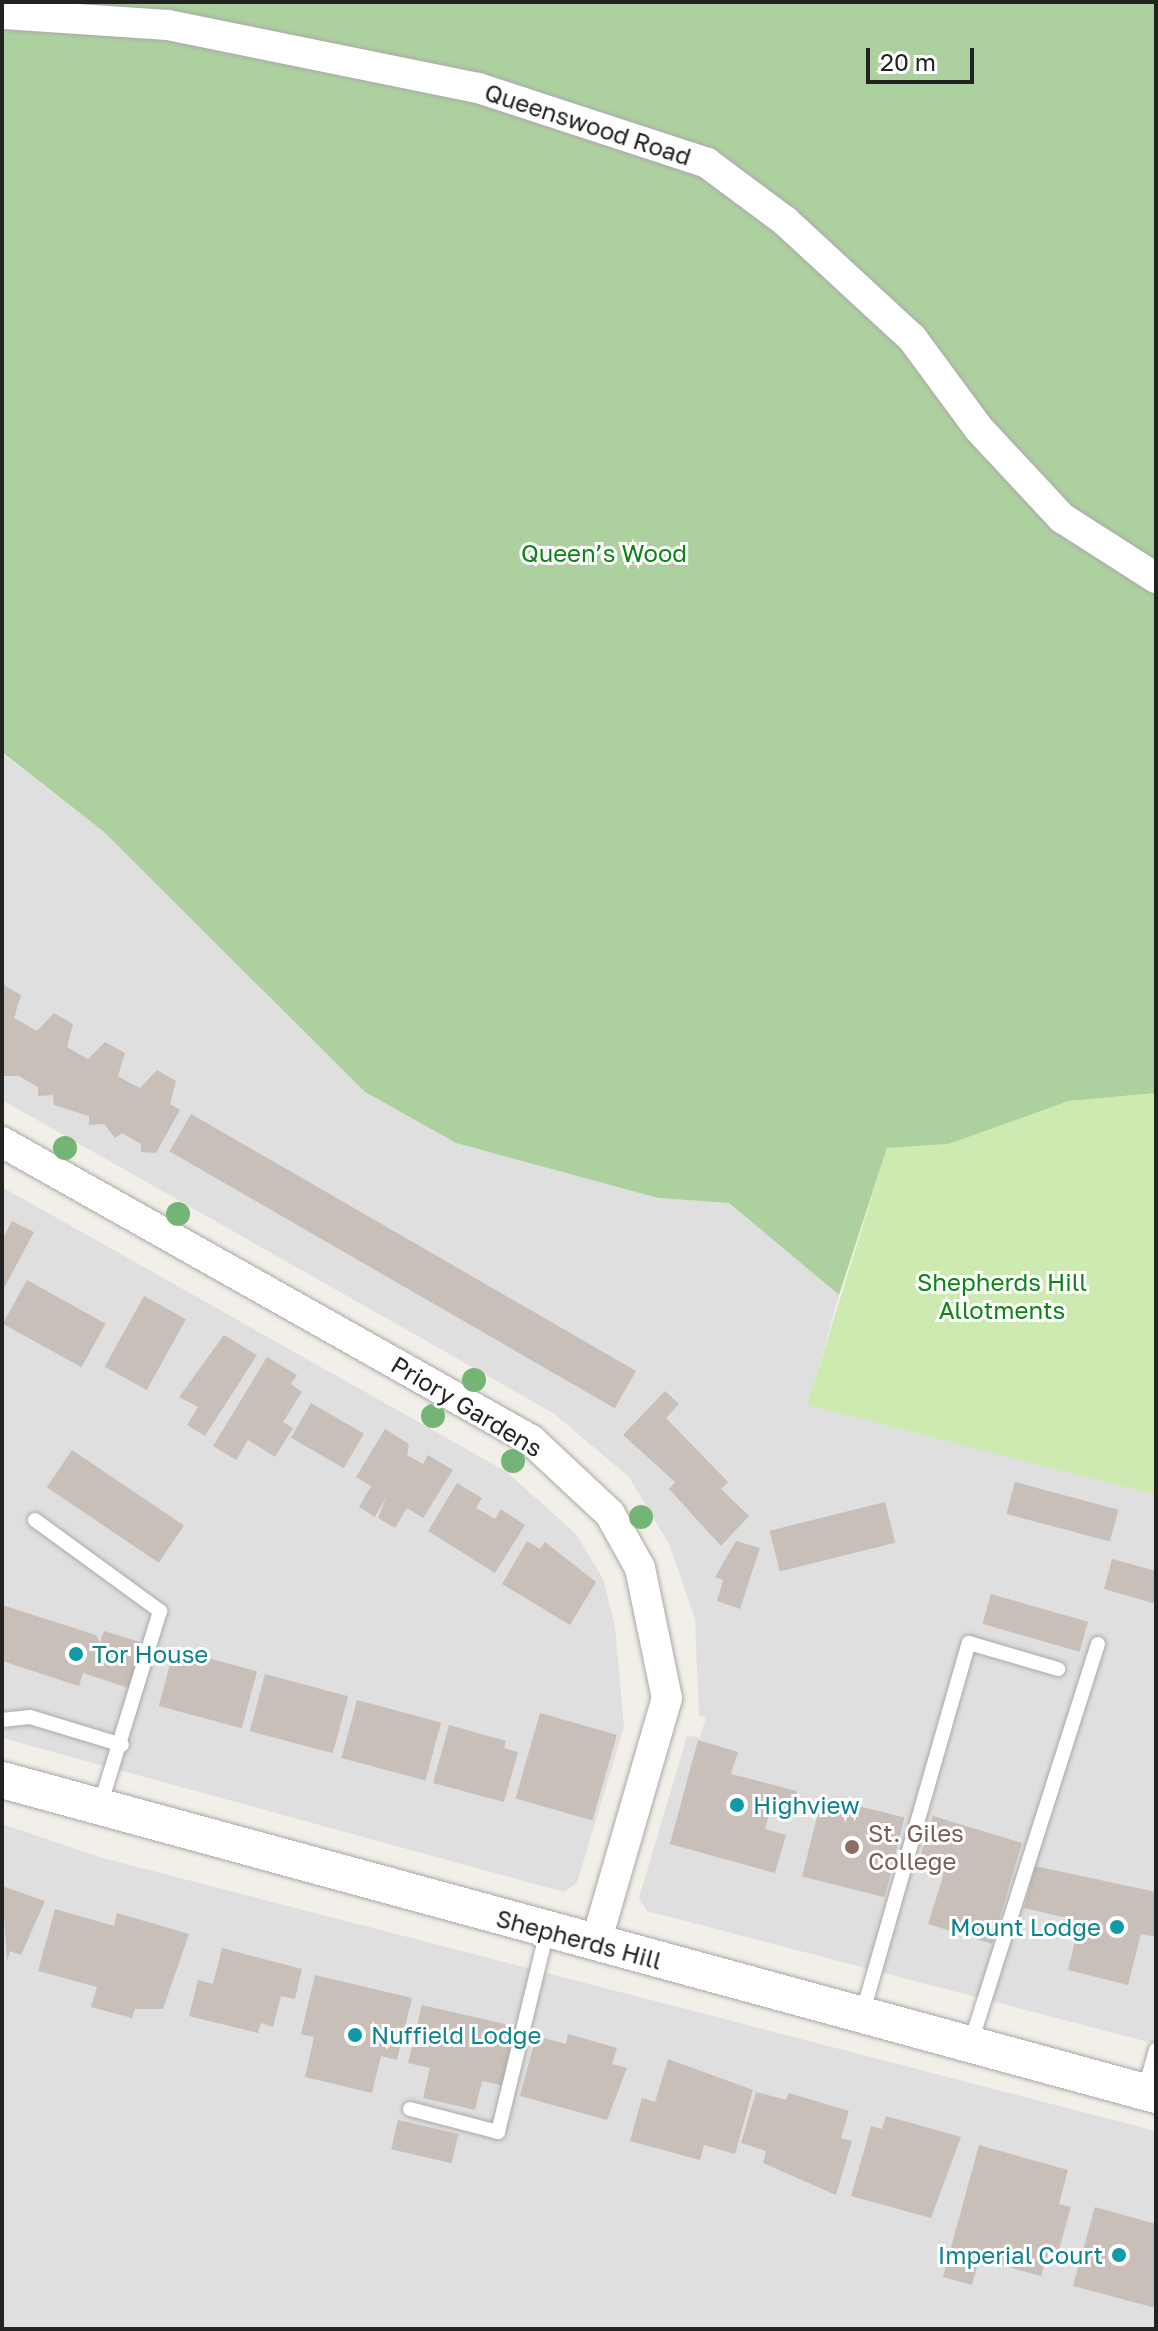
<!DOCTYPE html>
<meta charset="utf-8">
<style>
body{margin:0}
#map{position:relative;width:1158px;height:2331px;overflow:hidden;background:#f2efe9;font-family:"Golos Text",sans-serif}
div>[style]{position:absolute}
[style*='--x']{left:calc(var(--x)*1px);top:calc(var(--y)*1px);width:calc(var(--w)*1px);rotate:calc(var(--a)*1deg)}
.residential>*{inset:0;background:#e0dfdf}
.grass>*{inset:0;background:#cdebb0}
.forest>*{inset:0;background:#add19e}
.building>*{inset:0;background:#c7bfb8;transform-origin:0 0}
.roads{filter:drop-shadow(0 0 2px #a9a9a9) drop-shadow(0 0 2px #a9a9a9)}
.service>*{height:14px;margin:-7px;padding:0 7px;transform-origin:7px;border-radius:7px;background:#fff}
.minor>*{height:30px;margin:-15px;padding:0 15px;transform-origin:15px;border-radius:15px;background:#fff}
.tertiary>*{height:36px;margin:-18px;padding:0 18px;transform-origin:18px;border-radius:18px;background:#fff}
.trees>*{width:24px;height:24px;margin:-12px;border-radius:50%;background:#74b475}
.dots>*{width:22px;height:22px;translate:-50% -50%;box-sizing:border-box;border:4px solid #fff;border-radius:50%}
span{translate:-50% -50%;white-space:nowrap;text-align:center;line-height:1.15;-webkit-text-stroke:6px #fff;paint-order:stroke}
.street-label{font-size:24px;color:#222}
.park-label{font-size:24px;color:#0c8416}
.culture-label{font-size:24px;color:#0d838f}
.left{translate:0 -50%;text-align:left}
.right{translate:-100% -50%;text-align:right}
.education-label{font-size:24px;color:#785e54}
.frame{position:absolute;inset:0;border:4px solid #222;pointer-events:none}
.scale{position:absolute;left:866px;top:48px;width:108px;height:36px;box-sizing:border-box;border:4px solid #222;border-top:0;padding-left:10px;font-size:24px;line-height:28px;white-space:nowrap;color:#222;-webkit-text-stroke:6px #fff;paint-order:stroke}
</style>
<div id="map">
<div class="residential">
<i style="clip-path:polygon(2px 753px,104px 832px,365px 1092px,456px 1143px,658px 1198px,729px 1203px,839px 1295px,808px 1405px,1156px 1495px,1156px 2044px,647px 1911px,639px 1898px,687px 1736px,700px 1737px,706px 1718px,699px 1715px,695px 1619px,669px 1544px,629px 1477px,553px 1413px,2px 1100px)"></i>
<i style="clip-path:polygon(2px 1187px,507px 1472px,576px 1534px,603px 1579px,615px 1627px,624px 1727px,577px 1883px,564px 1892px,2px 1738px)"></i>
<i style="clip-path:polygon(2px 1824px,103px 1858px,1156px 2131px,1156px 2329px,2px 2329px)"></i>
</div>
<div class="grass">
<i style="clip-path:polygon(1156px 1093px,1156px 1495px,807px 1405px,887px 1148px,949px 1144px,1069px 1101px)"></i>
</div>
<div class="forest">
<i style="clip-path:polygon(2px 2px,1156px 2px,1156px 1093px,1069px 1101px,949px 1144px,887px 1148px,839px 1295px,729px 1203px,658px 1198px,456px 1143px,365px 1092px,104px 832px,2px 752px)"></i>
</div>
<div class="building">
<i style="clip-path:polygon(2px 984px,21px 995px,14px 1018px,25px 1024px,37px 1031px,54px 1013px,73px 1024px,67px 1047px,77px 1053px,88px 1059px,105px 1042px,125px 1053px,118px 1076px,128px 1082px,140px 1088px,157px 1070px,176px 1081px,170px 1104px,180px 1110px,156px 1153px,141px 1152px,141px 1144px,122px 1133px,115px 1138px,104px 1124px,89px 1125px,89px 1116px,54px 1105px,53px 1095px,38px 1096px,38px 1087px,19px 1076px,3px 1076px)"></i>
<i style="left:191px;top:1114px;width:514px;height:43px;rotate:30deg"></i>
<i style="clip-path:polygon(12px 1221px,34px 1232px,2px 1292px,2px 1240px)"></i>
<i style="left:27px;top:1280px;width:90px;height:50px;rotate:29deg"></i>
<i style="left:144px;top:1296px;width:48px;height:81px;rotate:29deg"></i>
<i style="clip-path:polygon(224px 1335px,257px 1355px,205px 1436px,187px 1425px,198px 1407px,179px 1397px)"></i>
<i style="clip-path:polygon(267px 1357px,297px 1375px,291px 1384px,302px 1392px,283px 1422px,293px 1428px,275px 1457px,248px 1440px,236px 1460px,213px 1446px)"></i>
<i style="clip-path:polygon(665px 1391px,679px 1404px,666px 1418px,728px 1482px,721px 1489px,749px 1516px,721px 1546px,669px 1489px,675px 1482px,623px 1435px)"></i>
<i style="left:311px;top:1403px;width:61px;height:40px;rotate:30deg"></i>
<i style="clip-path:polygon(385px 1429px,409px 1444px,407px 1455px,423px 1464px,428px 1455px,453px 1470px,423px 1518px,407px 1508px,395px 1528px,378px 1518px,387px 1496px,375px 1517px,359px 1507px,371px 1486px,356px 1477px)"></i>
<i style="left:72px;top:1450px;width:135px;height:45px;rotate:34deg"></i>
<i style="left:1015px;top:1482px;width:107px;height:33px;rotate:15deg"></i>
<i style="clip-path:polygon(457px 1483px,482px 1498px,476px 1508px,485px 1513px,495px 1519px,501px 1509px,525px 1525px,495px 1573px,428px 1531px)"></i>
<i style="left:885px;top:1502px;width:42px;height:119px;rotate:76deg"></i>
<i style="clip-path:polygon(527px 1541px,540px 1549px,545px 1542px,596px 1582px,570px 1625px,502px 1584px)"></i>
<i style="clip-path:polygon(736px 1541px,760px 1548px,740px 1609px,717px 1601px,723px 1580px,715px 1577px)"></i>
<i style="clip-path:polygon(1112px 1559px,1156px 1571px,1156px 1604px,1104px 1589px)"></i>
<i style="left:991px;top:1594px;width:101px;height:31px;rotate:16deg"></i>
<i style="clip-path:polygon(2px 1605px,96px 1635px,100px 1643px,104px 1631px,153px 1646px,138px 1691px,83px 1673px,79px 1686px,2px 1661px)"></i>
<i style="left:174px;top:1649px;width:86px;height:59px;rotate:15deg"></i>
<i style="left:265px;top:1674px;width:86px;height:59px;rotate:15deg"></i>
<i style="left:357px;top:1700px;width:87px;height:60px;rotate:15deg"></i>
<i style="left:540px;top:1713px;width:80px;height:89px;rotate:16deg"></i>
<i style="clip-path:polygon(449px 1725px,506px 1741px,504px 1748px,518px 1752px,504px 1802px,433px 1783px)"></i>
<i style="clip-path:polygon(698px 1740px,738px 1752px,731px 1774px,797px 1791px,790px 1817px,770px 1812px,765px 1829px,786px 1835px,775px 1873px,670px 1844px)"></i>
<i style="left:822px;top:1797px;width:85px;height:82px;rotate:14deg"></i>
<i style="clip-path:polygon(933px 1816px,1022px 1843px,992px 1944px,928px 1924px,943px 1876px,917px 1867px)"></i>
<i style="clip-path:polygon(1035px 1866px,1156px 1892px,1156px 1937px,1141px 1934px,1128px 1985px,1068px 1970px,1080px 1921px,1024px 1908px)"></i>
<i style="clip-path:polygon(2px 1886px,45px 1901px,21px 1955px,10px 1951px,7px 1961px)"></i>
<i style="clip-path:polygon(55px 1909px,114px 1926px,117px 1913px,189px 1934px,163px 2009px,135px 2009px,132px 2018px,91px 2007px,97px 1987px,38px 1971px)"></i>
<i style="clip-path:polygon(222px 1948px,302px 1969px,295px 1999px,281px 1996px,273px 2027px,261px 2023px,258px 2033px,189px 2016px,198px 1980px,213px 1984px)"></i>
<i style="clip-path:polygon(315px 1975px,412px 1998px,397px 2060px,381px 2056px,372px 2093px,305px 2077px,314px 2037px,301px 2034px)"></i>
<i style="clip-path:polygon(422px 2005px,518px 2027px,505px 2086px,482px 2081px,475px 2110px,423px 2098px,430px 2068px,408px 2063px)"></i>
<i style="clip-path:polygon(568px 2034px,617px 2048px,612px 2064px,627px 2068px,607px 2120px,520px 2096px,536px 2036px,566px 2044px)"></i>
<i style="clip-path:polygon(668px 2059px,753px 2090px,735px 2154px,704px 2145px,700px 2160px,630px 2141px,642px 2098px,655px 2102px)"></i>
<i style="clip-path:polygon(756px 2092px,786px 2100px,789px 2093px,849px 2111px,841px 2138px,852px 2141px,836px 2195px,763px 2163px,766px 2151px,741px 2143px)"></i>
<i style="clip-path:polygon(886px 2116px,961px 2137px,931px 2218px,851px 2196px,871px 2126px,882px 2129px)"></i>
<i style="left:398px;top:2120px;width:62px;height:30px;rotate:13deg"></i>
<i style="clip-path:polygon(979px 2145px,1068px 2170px,1059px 2204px,1071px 2207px,1058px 2253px,1049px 2250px,1041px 2276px,979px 2259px,972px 2285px,943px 2277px)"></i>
<i style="clip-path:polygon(1095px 2207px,1156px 2224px,1156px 2308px,1073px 2286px)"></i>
</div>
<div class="roads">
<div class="service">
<i style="--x:35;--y:1520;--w:155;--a:36.1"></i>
<i style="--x:160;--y:1611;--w:204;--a:107.1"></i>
<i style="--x:2;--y:1720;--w:28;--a:-6"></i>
<i style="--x:30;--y:1717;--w:96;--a:16.9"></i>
<i style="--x:862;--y:2015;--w:387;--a:-74"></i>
<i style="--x:969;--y:1643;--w:93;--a:16.3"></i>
<i style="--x:970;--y:2045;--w:421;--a:-72.3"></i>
<i style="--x:1144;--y:2092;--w:44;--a:-74.1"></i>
<i style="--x:410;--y:2109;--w:91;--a:14.6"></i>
<i style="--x:498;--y:2132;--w:207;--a:-76.3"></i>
</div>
<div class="minor">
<i style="--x:2;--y:14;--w:166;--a:3.8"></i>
<i style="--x:168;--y:25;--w:316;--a:11.5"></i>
<i style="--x:478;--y:88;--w:241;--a:18.1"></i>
<i style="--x:707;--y:163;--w:97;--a:36.6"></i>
<i style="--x:785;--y:221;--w:173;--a:42.7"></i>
<i style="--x:912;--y:338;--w:113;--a:53.6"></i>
<i style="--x:979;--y:429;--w:122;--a:47"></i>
<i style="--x:1062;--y:518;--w:112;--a:32.6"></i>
<i style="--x:2;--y:1142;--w:607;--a:29.39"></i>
<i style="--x:531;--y:1440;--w:108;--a:43.1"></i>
<i style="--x:610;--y:1514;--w:62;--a:60.9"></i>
<i style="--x:640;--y:1568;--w:133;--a:78.3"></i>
<i style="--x:667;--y:1698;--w:255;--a:106.2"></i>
</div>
<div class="tertiary">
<i style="--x:2;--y:1780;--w:1196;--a:15.27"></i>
</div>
</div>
<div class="trees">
<i style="left:65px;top:1148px"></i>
<i style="left:178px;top:1214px"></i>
<i style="left:474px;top:1380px"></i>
<i style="left:433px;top:1416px"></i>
<i style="left:513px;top:1461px"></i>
<i style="left:641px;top:1517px"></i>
</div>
<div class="dots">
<i style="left:76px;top:1654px;background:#0f9aa8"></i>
<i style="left:737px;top:1805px;background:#0f9aa8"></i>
<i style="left:852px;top:1847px;background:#8d6e63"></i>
<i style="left:1117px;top:1927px;background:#0f9aa8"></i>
<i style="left:355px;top:2035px;background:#0f9aa8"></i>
<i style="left:1119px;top:2255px;background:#0f9aa8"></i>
</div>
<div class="street-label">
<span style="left:588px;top:124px;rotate:18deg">Queenswood Road</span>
<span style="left:467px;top:1406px;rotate:31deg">Priory Gardens</span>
<span style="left:579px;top:1939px;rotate:15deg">Shepherds Hill</span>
</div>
<div class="park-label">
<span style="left:604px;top:553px">Queen’s Wood</span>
<span style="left:1002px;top:1296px">Shepherds Hill<br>Allotments</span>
</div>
<div class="culture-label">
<span class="left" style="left:92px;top:1654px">Tor House</span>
<span class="left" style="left:753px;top:1805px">Highview</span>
<span class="right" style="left:1101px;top:1927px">Mount Lodge</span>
<span class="left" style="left:371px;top:2035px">Nuffield Lodge</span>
<span class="right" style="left:1103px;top:2255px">Imperial Court</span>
</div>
<div class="education-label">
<span class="left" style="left:868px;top:1847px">St. Giles<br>College</span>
</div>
<div class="frame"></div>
<div class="scale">20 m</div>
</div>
